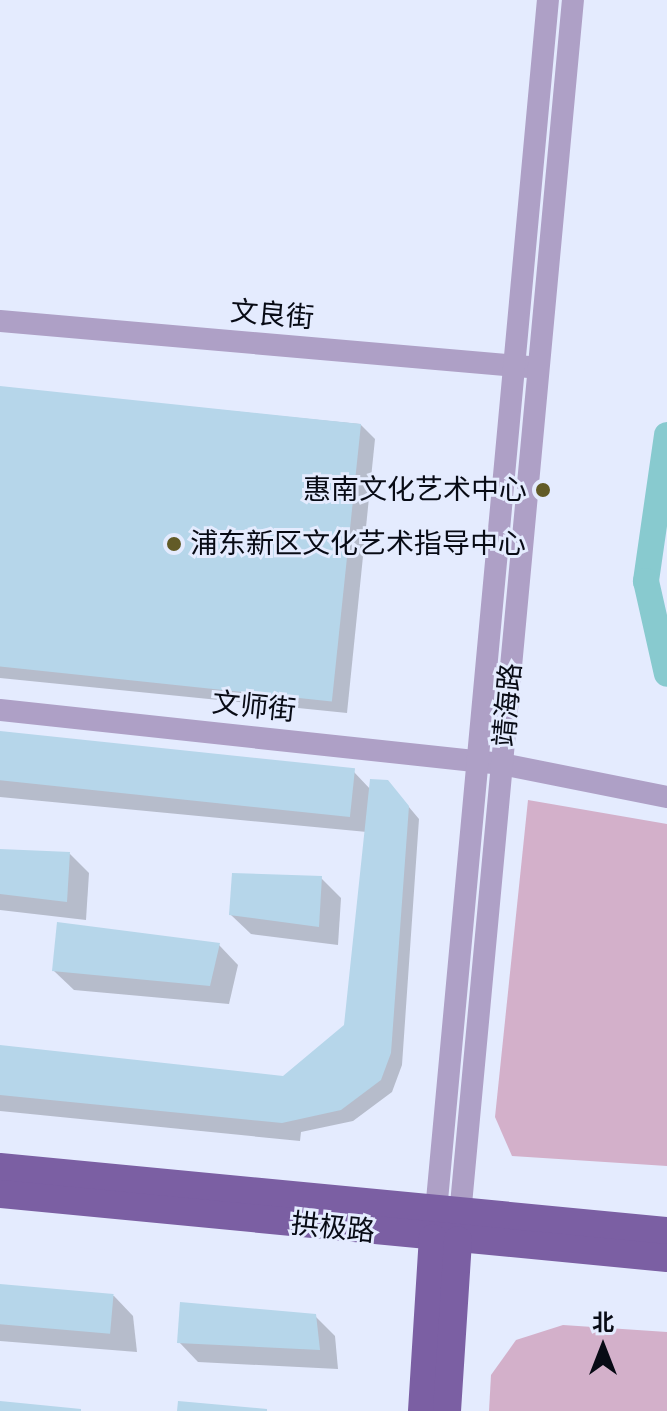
<!DOCTYPE html>
<meta charset="utf-8">
<style>
body{margin:0}
#map{position:relative;width:667px;height:1411px;overflow:hidden;background:#e4ebfe;font-family:Bitter,"Noto Sans SC",serif}
div>[style]{position:absolute}
[style*='--x']{left:calc(var(--x)*1px);top:calc(var(--y)*1px);width:calc(var(--w)*1px);rotate:calc(var(--a)*1deg)}
.green>*{inset:0;background:#d3b0ca}
.shadow>*{inset:0;background:#0003}
.canal>*{height:26px;margin:-13px;padding:0 13px;transform-origin:13px;border-radius:13px;background:#88cacf}
.building>*{inset:0;background:#b6d6ea;transform-origin:0 0}
.minor>*{height:22px;margin:-11px;padding:0 11px;transform-origin:11px;border-radius:11px;background:#aea0c6}
.major>*{height:28px;margin:-14px;padding:0 14px;transform-origin:14px;border-radius:14px;background:#7b5fa3}
.dots>*{width:22px;height:22px;translate:-50% -50%;box-sizing:border-box;border:4px solid #e4ebfe;border-radius:50%}
span{translate:-50% -50%;white-space:nowrap;text-align:center;line-height:1.15;-webkit-text-stroke:6px #e4ebfe;paint-order:stroke}
.street-label{font-size:28px;color:#080b15}
.poi-label{font-size:28px;color:#080b15}
.right{translate:-100% -50%;text-align:right}
.left{translate:0 -50%;text-align:left}
.north{position:absolute;left:563px;top:1307px;width:80px;height:80px;-webkit-text-stroke:6px #e4ebfe;paint-order:stroke;rotate:0deg;font-size:22px;font-weight:700;line-height:32px;text-align:center;color:#080b15}
.north::after{content:'';display:block;margin:auto;width:28px;height:36px;background:#080b15;clip-path:polygon(50% 0,100% 100%,50% 72%,0 100%)}
</style>
<div id="map">
<div class="green">
<i style="clip-path:polygon(528px 800px,667px 824px,667px 1166px,512px 1156px,495px 1117px)"></i>
<i style="clip-path:polygon(563px 1325px,667px 1332px,667px 1411px,489px 1411px,491px 1375px,516px 1340px)"></i>
</div>
<div class="shadow">
<i style="clip-path:polygon(0 388px,360px 424px,375px 439px,347px 713px,0 678px)"></i>
<i style="clip-path:polygon(0 733px,354px 772px,371px 790px,388px 782px,419px 819px,402px 1065px,392px 1092px,353px 1121px,301px 1132px,300px 1141px,0 1111px,0 1047px,282px 1078px,346px 1026px,367px 832px,0 797px)"></i>
<i style="clip-path:polygon(0 851px,70px 854px,89px 873px,86px 920px,0 910px)"></i>
<i style="clip-path:polygon(321px 878px,341px 898px,338px 945px,251px 934px,231px 915px)"></i>
<i style="clip-path:polygon(219px 945px,238px 965px,229px 1004px,74px 990px,54px 971px)"></i>
<i style="clip-path:polygon(0 1286px,114px 1296px,133px 1316px,137px 1352px,0 1341px)"></i>
<i style="clip-path:polygon(315px 1316px,335px 1336px,338px 1369px,198px 1362px,179px 1342px)"></i>
</div>
<div class="canal">
<i style="--x:667;--y:435;--w:148;--a:98.2"></i>
<i style="--x:646;--y:581;--w:95;--a:77.3"></i>
</div>
<div class="building">
<i style="left:0;top:386px;width:363px;height:279px;rotate:6deg"></i>
<i style="left:0;top:731px;width:357px;height:49px;rotate:6deg"></i>
<i style="clip-path:polygon(370px 779px,388px 780px,409px 806px,391px 1053px,381px 1080px,341px 1110px,282px 1123px,0 1095px,0 1045px,283px 1076px,344px 1025px)"></i>
<i style="clip-path:polygon(0 849px,70px 852px,67px 902px,0 894px)"></i>
<i style="clip-path:polygon(232px 873px,322px 876px,319px 927px,229px 915px)"></i>
<i style="clip-path:polygon(57px 922px,220px 943px,210px 986px,52px 971px)"></i>
<i style="left:0;top:1284px;width:114px;height:40px;rotate:5deg"></i>
<i style="clip-path:polygon(180px 1302px,316px 1314px,320px 1350px,177px 1343px)"></i>
<i style="clip-path:polygon(0 1401px,81px 1409px,81px 1411px,0 1411px)"></i>
<i style="clip-path:polygon(178px 1401px,267px 1409px,267px 1411px,177px 1411px)"></i>
</div>
<div class="minor">
<i style="--x:0;--y:321;--w:531;--a:4.97"></i>
<i style="--x:0;--y:710;--w:505;--a:6.14"></i>
<i style="--x:502;--y:764;--w:168;--a:11.3"></i>
<i style="--x:435;--y:1222;--w:1227;--a:-84.72"></i>
<i style="--x:459;--y:1226;--w:1231;--a:-84.69"></i>
</div>
<div class="major">
<i style="--x:0;--y:1167;--w:670;--a:5.48"></i>
<i style="--x:0;--y:1194;--w:670;--a:5.48"></i>
<i style="--x:422;--y:1411;--w:173;--a:-86.4"></i>
<i style="--x:447;--y:1411;--w:171;--a:-86.3"></i>
</div>
<div class="dots">
<i style="left:543px;top:490px;background:#625b27"></i>
<i style="left:174px;top:544px;background:#625b27"></i>
</div>
<div class="street-label">
<span style="left:272px;top:315px;rotate:5deg">文良街</span>
<span style="left:508px;top:705px;rotate:-85deg">靖海路</span>
<span style="left:254px;top:707px;rotate:6deg">文师街</span>
<span style="left:333px;top:1228px;rotate:6deg">拱极路</span>
</div>
<div class="poi-label">
<span class="right" style="left:527px;top:490px">惠南文化艺术中心</span>
<span class="left" style="left:190px;top:544px">浦东新区文化艺术指导中心</span>
</div>
<div class="north">北</div>
</div>
